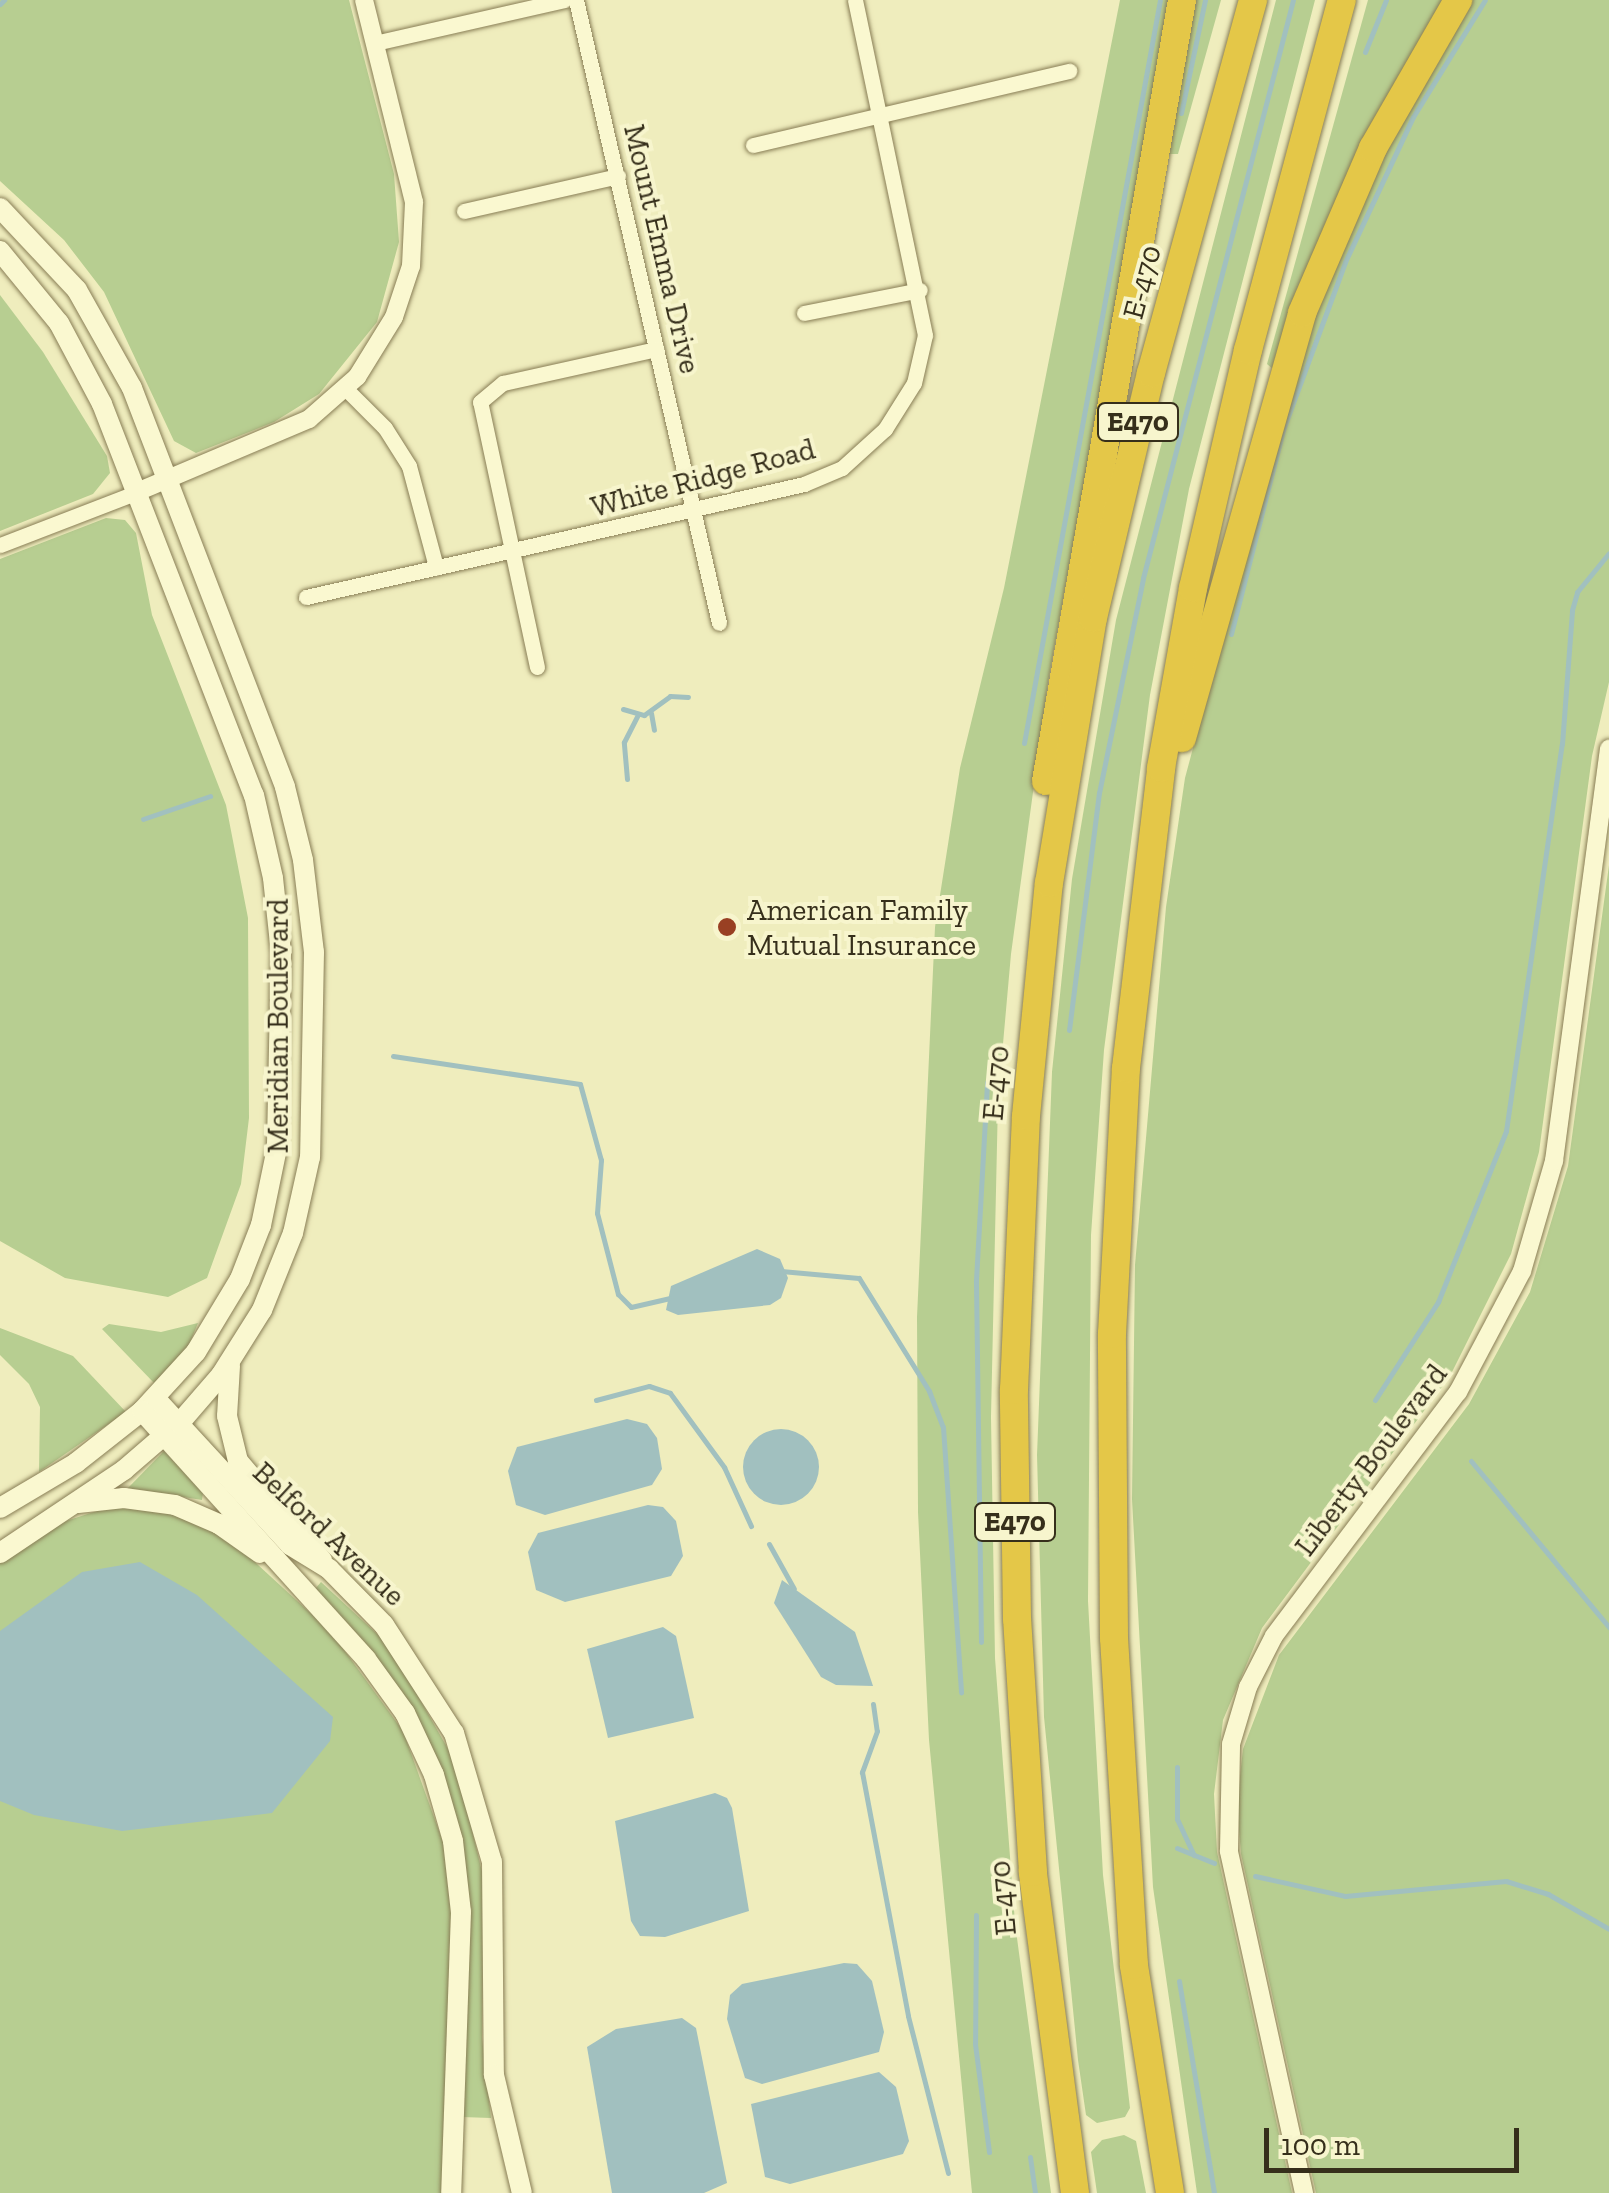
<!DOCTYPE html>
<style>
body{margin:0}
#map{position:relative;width:1609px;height:2193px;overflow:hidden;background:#efedbd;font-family:"Zilla Slab",serif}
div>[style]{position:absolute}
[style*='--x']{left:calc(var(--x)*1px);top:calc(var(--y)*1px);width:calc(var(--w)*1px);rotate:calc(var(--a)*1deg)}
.green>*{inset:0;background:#b7ce91}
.water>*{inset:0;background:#a1c0bf}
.round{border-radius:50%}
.stream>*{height:5px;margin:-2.5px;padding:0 2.5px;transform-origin:2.5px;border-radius:2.5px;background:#a1c0bf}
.roads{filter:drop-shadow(0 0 2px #887d55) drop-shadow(0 0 2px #887d55)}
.minor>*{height:15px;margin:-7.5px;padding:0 7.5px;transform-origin:7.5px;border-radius:7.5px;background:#faf8d0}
.tertiary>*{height:18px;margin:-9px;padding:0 9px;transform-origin:9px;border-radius:9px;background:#faf8d0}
.secondary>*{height:20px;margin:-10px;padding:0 10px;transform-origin:10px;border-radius:10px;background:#faf8d0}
.motorway>*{height:28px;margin:-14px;padding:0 14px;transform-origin:14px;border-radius:14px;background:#e4c748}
.dots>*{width:28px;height:28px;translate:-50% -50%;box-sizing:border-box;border:5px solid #f7f5cd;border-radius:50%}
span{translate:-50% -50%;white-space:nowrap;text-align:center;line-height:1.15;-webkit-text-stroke:8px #f7f5cd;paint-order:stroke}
.shield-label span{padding:2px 8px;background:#f7f5cd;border:2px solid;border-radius:8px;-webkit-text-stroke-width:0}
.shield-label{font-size:28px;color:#362f1b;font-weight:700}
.street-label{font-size:30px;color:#362f1b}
.poi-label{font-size:30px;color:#362f1b}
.left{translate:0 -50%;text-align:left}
.scale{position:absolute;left:1264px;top:2128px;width:255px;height:45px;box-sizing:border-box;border:5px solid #362f1b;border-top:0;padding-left:12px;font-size:30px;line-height:35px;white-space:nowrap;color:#362f1b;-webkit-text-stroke:8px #f7f5cd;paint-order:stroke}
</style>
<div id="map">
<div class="green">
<i style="clip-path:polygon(0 0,349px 0,394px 174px,399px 242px,377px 322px,319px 394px,274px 422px,196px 453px,174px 441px,104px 292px,64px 240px,0 181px)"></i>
<i style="clip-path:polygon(1120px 0,1172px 0,1048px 682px,1011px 954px,998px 1100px,991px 1417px,995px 1658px,1015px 1923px,1051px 2193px,972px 2193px,929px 1740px,918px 1512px,917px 1317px,935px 927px,960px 768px,1004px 588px)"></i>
<i style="clip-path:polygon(1191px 0,1221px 0,1178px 154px,1166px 154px)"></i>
<i style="clip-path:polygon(1276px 0,1315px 0,1189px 489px,1150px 695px,1104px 1050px,1091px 1235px,1088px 1601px,1103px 1875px,1130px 2108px,1125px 2117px,1097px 2123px,1086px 2115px,1078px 2060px,1044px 1717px,1037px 1455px,1052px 1072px,1072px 879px,1116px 620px)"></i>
<i style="clip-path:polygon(1368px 0,1447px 0,1273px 369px,1267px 364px)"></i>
<i style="clip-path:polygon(1471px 0,1609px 0,1609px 682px,1592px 756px,1539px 1152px,1511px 1254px,1450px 1376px,1262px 1628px,1223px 1720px,1214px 1794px,1217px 1852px,1292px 2193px,1197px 2193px,1153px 1887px,1132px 1499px,1135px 1265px,1166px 907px,1185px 778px,1303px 337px,1382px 152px)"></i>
<i style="clip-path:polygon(0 295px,43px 352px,107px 456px,110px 473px,93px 494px,0 531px)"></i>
<i style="clip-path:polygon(106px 518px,125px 520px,136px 533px,152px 615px,226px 805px,248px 918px,249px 1118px,241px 1184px,207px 1278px,168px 1297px,65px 1278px,0 1241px,0 559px)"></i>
<i style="clip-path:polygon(1609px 865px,1609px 2193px,1316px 2193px,1241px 1854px,1237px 1804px,1243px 1749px,1279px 1655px,1469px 1404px,1530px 1292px,1568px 1166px)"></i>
<i style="clip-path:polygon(198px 1323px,189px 1345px,155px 1384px,102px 1329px,109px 1324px,161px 1332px)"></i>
<i style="clip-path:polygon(0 1328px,73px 1356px,126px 1412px,39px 1472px,40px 1407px,29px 1384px,0 1355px)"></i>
<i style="clip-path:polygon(164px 1451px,203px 1492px,202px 1500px,128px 1488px)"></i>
<i style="clip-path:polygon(109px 1507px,175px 1512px,233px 1542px,331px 1632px,403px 1731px,443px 1842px,451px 1914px,442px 2193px,0 2193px,0 1563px,63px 1522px)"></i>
<i style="clip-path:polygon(321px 1582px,389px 1645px,456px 1763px,484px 1880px,482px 2038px,491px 2118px,462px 2117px,470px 1907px,446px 1782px,402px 1691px,315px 1589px)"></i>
<i style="clip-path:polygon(1124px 2135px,1136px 2141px,1146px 2193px,1097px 2193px,1091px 2152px,1102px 2140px)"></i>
</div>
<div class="water">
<i style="clip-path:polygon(757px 1249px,780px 1259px,788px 1278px,781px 1298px,770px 1305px,678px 1315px,666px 1310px,671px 1286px)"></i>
<i style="clip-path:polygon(627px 1419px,647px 1424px,657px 1438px,662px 1469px,652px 1485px,545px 1515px,516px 1505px,508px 1471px,517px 1447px)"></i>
<i class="round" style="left:743px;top:1429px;width:76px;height:76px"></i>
<i style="clip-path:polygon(648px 1505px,663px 1507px,676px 1521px,683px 1556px,671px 1576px,565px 1602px,536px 1590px,528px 1552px,538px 1533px)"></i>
<i style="clip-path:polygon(140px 1562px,197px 1595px,333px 1717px,330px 1741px,272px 1813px,122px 1831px,34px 1815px,0 1801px,0 1631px,82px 1572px)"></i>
<i style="clip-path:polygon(782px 1580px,855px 1632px,873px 1686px,836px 1685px,821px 1677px,774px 1603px)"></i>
<i style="clip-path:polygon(663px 1627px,676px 1636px,694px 1718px,608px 1738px,587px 1649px)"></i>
<i style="clip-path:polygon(715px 1793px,727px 1798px,732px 1808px,749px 1911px,665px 1937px,640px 1936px,631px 1921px,615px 1821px)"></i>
<i style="clip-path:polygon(844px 1963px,857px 1964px,872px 1981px,884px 2032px,879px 2052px,762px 2084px,745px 2078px,727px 2019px,730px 1995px,742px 1984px)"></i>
<i style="clip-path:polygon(682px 2018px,696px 2028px,727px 2183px,704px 2193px,612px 2193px,587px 2047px,616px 2029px)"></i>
<i style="clip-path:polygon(879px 2072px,896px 2087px,909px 2141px,903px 2154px,790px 2184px,765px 2177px,751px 2104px)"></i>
</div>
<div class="stream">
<i style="--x:0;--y:4;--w:6;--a:-45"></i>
<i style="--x:1365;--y:52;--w:56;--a:-68"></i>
<i style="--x:1181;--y:113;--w:116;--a:-78"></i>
<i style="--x:1231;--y:634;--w:211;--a:-75.7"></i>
<i style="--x:1283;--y:430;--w:179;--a:-69.7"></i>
<i style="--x:1345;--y:262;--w:160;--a:-64.9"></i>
<i style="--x:1413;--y:117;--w:137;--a:-58.4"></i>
<i style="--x:623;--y:709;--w:22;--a:16"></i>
<i style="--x:644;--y:715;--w:32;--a:-36"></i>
<i style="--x:670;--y:696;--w:18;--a:3"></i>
<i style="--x:651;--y:713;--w:17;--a:80"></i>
<i style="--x:1024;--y:743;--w:755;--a:-79.63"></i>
<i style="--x:627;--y:779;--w:37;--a:-95"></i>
<i style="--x:624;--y:742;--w:29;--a:-63"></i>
<i style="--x:143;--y:819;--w:71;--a:-18.9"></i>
<i style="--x:1069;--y:1030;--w:239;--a:-82.8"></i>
<i style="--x:1099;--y:793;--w:219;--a:-78.4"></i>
<i style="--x:1143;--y:578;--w:597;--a:-75.45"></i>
<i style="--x:393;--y:1056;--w:189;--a:8.5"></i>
<i style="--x:580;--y:1084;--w:79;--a:74.6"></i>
<i style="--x:601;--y:1160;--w:53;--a:94.3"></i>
<i style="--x:597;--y:1213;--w:84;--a:75.5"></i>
<i style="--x:618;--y:1294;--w:18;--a:45"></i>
<i style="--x:631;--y:1307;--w:39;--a:-13"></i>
<i style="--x:781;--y:1271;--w:78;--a:5.1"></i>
<i style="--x:859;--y:1278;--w:133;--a:58.2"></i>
<i style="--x:929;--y:1391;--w:39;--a:69"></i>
<i style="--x:943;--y:1427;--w:266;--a:86.1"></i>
<i style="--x:596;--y:1400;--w:55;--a:-14.8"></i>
<i style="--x:649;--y:1386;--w:22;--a:18"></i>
<i style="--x:670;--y:1393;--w:92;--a:53.9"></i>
<i style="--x:724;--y:1467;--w:65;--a:65.4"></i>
<i style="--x:1375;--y:1400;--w:117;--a:-57.3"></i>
<i style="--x:1438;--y:1302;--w:184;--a:-68.3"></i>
<i style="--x:1506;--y:1131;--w:391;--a:-81.8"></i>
<i style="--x:1562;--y:744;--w:134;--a:-85.7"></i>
<i style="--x:1572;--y:610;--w:19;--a:-74"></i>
<i style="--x:1577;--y:592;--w:50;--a:-50.6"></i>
<i style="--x:1471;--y:1461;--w:216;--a:50.3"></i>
<i style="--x:769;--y:1544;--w:51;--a:60.9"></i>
<i style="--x:981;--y:1642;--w:362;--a:-90.8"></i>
<i style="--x:976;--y:1280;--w:198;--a:-86.8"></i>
<i style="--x:873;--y:1704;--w:27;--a:82"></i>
<i style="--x:877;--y:1731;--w:44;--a:110.1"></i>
<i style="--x:862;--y:1772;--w:248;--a:79.3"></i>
<i style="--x:908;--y:2016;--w:162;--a:75.7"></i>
<i style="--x:1177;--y:1767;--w:52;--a:90"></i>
<i style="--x:1177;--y:1819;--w:40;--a:65"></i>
<i style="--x:1177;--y:1848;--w:40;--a:22"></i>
<i style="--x:1255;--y:1876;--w:92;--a:12.5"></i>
<i style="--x:1345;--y:1896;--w:162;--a:-5.3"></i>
<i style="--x:1506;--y:1881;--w:44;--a:17.2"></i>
<i style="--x:1548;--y:1894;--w:70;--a:29.8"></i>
<i style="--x:976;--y:1915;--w:129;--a:90.4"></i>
<i style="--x:975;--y:2044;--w:109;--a:82.6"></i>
<i style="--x:1179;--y:1981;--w:215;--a:80.6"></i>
<i style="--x:1030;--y:2157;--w:36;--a:82"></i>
</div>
<div class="roads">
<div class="minor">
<i style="--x:576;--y:0;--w:639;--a:77.07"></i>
<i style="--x:375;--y:43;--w:194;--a:-12.8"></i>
<i style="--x:753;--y:145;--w:325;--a:-13.2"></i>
<i style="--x:464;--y:211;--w:158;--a:-12.8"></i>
<i style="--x:804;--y:313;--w:118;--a:-11.2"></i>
<i style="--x:346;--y:389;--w:55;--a:45"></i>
<i style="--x:385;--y:428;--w:45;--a:57.7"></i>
<i style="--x:409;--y:466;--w:105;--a:75"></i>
<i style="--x:0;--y:545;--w:147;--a:-21.1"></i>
<i style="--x:306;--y:597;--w:511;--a:-12.78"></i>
<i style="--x:804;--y:484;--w:41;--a:-22.8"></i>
<i style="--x:842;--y:468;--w:58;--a:-42.2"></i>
<i style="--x:885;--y:429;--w:54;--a:-57.8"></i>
<i style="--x:914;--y:383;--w:49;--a:-77.1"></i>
<i style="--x:925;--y:335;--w:342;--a:-101.8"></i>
<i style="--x:537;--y:667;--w:271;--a:-102.1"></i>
<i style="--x:480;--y:402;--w:30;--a:-40"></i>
<i style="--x:503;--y:383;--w:157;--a:-12.5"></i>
</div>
<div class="tertiary">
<i style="--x:137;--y:492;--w:187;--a:-23"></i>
<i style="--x:309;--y:419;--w:64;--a:-41.2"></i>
<i style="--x:357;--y:377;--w:70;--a:-58.3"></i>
<i style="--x:394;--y:317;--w:54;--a:-71.6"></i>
<i style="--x:411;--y:266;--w:64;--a:-87.3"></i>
<i style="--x:414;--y:202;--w:208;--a:-103.9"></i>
<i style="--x:1304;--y:2193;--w:350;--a:-102.4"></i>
<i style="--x:1229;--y:1851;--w:107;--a:-88.9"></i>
<i style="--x:1231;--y:1744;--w:59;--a:-73.4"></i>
<i style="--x:1248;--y:1687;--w:57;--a:-63"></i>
<i style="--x:1274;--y:1636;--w:306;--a:-53"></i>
<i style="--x:1458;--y:1392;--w:137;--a:-62.1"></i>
<i style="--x:1522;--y:1271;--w:115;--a:-73.8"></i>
<i style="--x:1554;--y:1161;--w:416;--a:-82.4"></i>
</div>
<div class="secondary">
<i style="--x:0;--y:208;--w:112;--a:46.8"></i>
<i style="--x:77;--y:290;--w:112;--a:60.7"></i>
<i style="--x:132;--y:388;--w:427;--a:69"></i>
<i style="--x:285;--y:787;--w:75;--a:76.1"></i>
<i style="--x:303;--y:860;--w:93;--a:83.2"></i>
<i style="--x:314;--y:952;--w:205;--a:91.1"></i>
<i style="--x:310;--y:1157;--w:78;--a:102.6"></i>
<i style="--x:293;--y:1233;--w:83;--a:111.9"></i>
<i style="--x:262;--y:1310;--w:77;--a:122.2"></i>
<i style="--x:221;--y:1375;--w:58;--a:130.8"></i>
<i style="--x:183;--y:1419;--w:78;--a:139.2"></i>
<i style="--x:124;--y:1470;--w:149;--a:146.2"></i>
<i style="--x:0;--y:251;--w:93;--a:50.7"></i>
<i style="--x:59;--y:323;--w:92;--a:62"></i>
<i style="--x:102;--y:404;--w:420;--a:68.8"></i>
<i style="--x:254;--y:795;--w:85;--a:77.1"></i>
<i style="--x:273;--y:878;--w:75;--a:83.9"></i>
<i style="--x:281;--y:953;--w:195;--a:91.2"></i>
<i style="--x:277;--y:1148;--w:79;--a:101.7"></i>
<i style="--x:261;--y:1225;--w:58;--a:111.3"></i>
<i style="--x:240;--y:1279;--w:85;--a:121.1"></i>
<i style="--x:196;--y:1352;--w:80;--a:132.5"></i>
<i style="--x:142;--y:1411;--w:84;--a:141.8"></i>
<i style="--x:76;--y:1463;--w:88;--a:149.4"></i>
<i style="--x:230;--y:1366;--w:50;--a:93.4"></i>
<i style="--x:227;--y:1416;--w:46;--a:76.3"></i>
<i style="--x:238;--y:1461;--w:130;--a:49.7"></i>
<i style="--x:155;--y:1398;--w:200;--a:47.4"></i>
<i style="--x:290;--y:1545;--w:46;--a:31.6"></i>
<i style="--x:329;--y:1569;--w:78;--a:45.5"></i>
<i style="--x:384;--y:1625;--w:129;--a:57.1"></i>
<i style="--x:454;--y:1733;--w:134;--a:73.6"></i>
<i style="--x:492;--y:1862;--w:213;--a:89.5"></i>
<i style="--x:494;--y:2075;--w:121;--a:76.7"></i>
<i style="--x:142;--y:1411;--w:334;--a:47.9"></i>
<i style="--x:366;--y:1659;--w:67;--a:54.2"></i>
<i style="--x:405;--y:1713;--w:68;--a:64.9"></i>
<i style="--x:434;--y:1775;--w:69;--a:73.9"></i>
<i style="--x:453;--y:1841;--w:71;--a:83.6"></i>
<i style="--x:461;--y:1912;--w:281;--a:92"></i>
<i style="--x:78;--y:1503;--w:46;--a:-6.2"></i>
<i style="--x:124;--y:1498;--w:51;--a:7.8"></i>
<i style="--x:175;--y:1505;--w:48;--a:23.4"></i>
<i style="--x:219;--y:1524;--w:50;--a:35.3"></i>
</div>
<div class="motorway">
<i style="--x:1182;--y:738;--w:442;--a:-74.2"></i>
<i style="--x:1302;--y:313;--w:180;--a:-66.7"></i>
<i style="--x:1373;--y:148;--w:171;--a:-60.1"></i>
<i style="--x:1046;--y:781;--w:793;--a:-80.12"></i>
<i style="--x:1075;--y:2193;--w:324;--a:-97.5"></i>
<i style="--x:1033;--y:1872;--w:254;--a:-93.6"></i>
<i style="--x:1017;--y:1619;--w:229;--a:-90.8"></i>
<i style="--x:1014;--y:1390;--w:274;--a:-87.5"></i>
<i style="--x:1026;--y:1116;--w:234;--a:-84.4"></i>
<i style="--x:1049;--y:883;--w:269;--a:-80.6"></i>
<i style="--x:1093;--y:618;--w:252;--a:-76.7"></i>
<i style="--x:1151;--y:373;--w:387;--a:-74.7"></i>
<i style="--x:1170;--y:2193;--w:231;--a:-99"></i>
<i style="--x:1134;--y:1965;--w:328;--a:-93.5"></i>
<i style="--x:1114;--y:1638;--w:304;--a:-90.4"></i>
<i style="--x:1112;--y:1334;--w:266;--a:-87"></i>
<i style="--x:1126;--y:1068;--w:302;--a:-83.3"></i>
<i style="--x:1161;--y:768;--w:183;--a:-79.9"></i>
<i style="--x:1193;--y:588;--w:244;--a:-77"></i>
<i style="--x:1248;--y:350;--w:362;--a:-75"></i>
</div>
</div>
<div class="dots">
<i style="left:727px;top:927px;background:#994023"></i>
</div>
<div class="shield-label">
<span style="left:1138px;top:422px">E470</span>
<span style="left:1015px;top:1522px">E470</span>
</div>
<div class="street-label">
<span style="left:662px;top:249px;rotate:77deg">Mount Emma Drive</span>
<span style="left:1142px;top:282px;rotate:-75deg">E-470</span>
<span style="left:703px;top:478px;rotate:-15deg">White Ridge Road</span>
<span style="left:278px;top:1026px;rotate:-90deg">Meridian Boulevard</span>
<span style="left:996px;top:1083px;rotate:-85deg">E-470</span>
<span style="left:1371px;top:1460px;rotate:-53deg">Liberty Boulevard</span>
<span style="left:329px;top:1534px;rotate:43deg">Belford Avenue</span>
<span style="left:1003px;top:1898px;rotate:-95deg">E-470</span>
</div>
<div class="poi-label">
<span class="left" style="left:747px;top:927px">American Family<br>Mutual Insurance</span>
</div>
<div class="scale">100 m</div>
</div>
